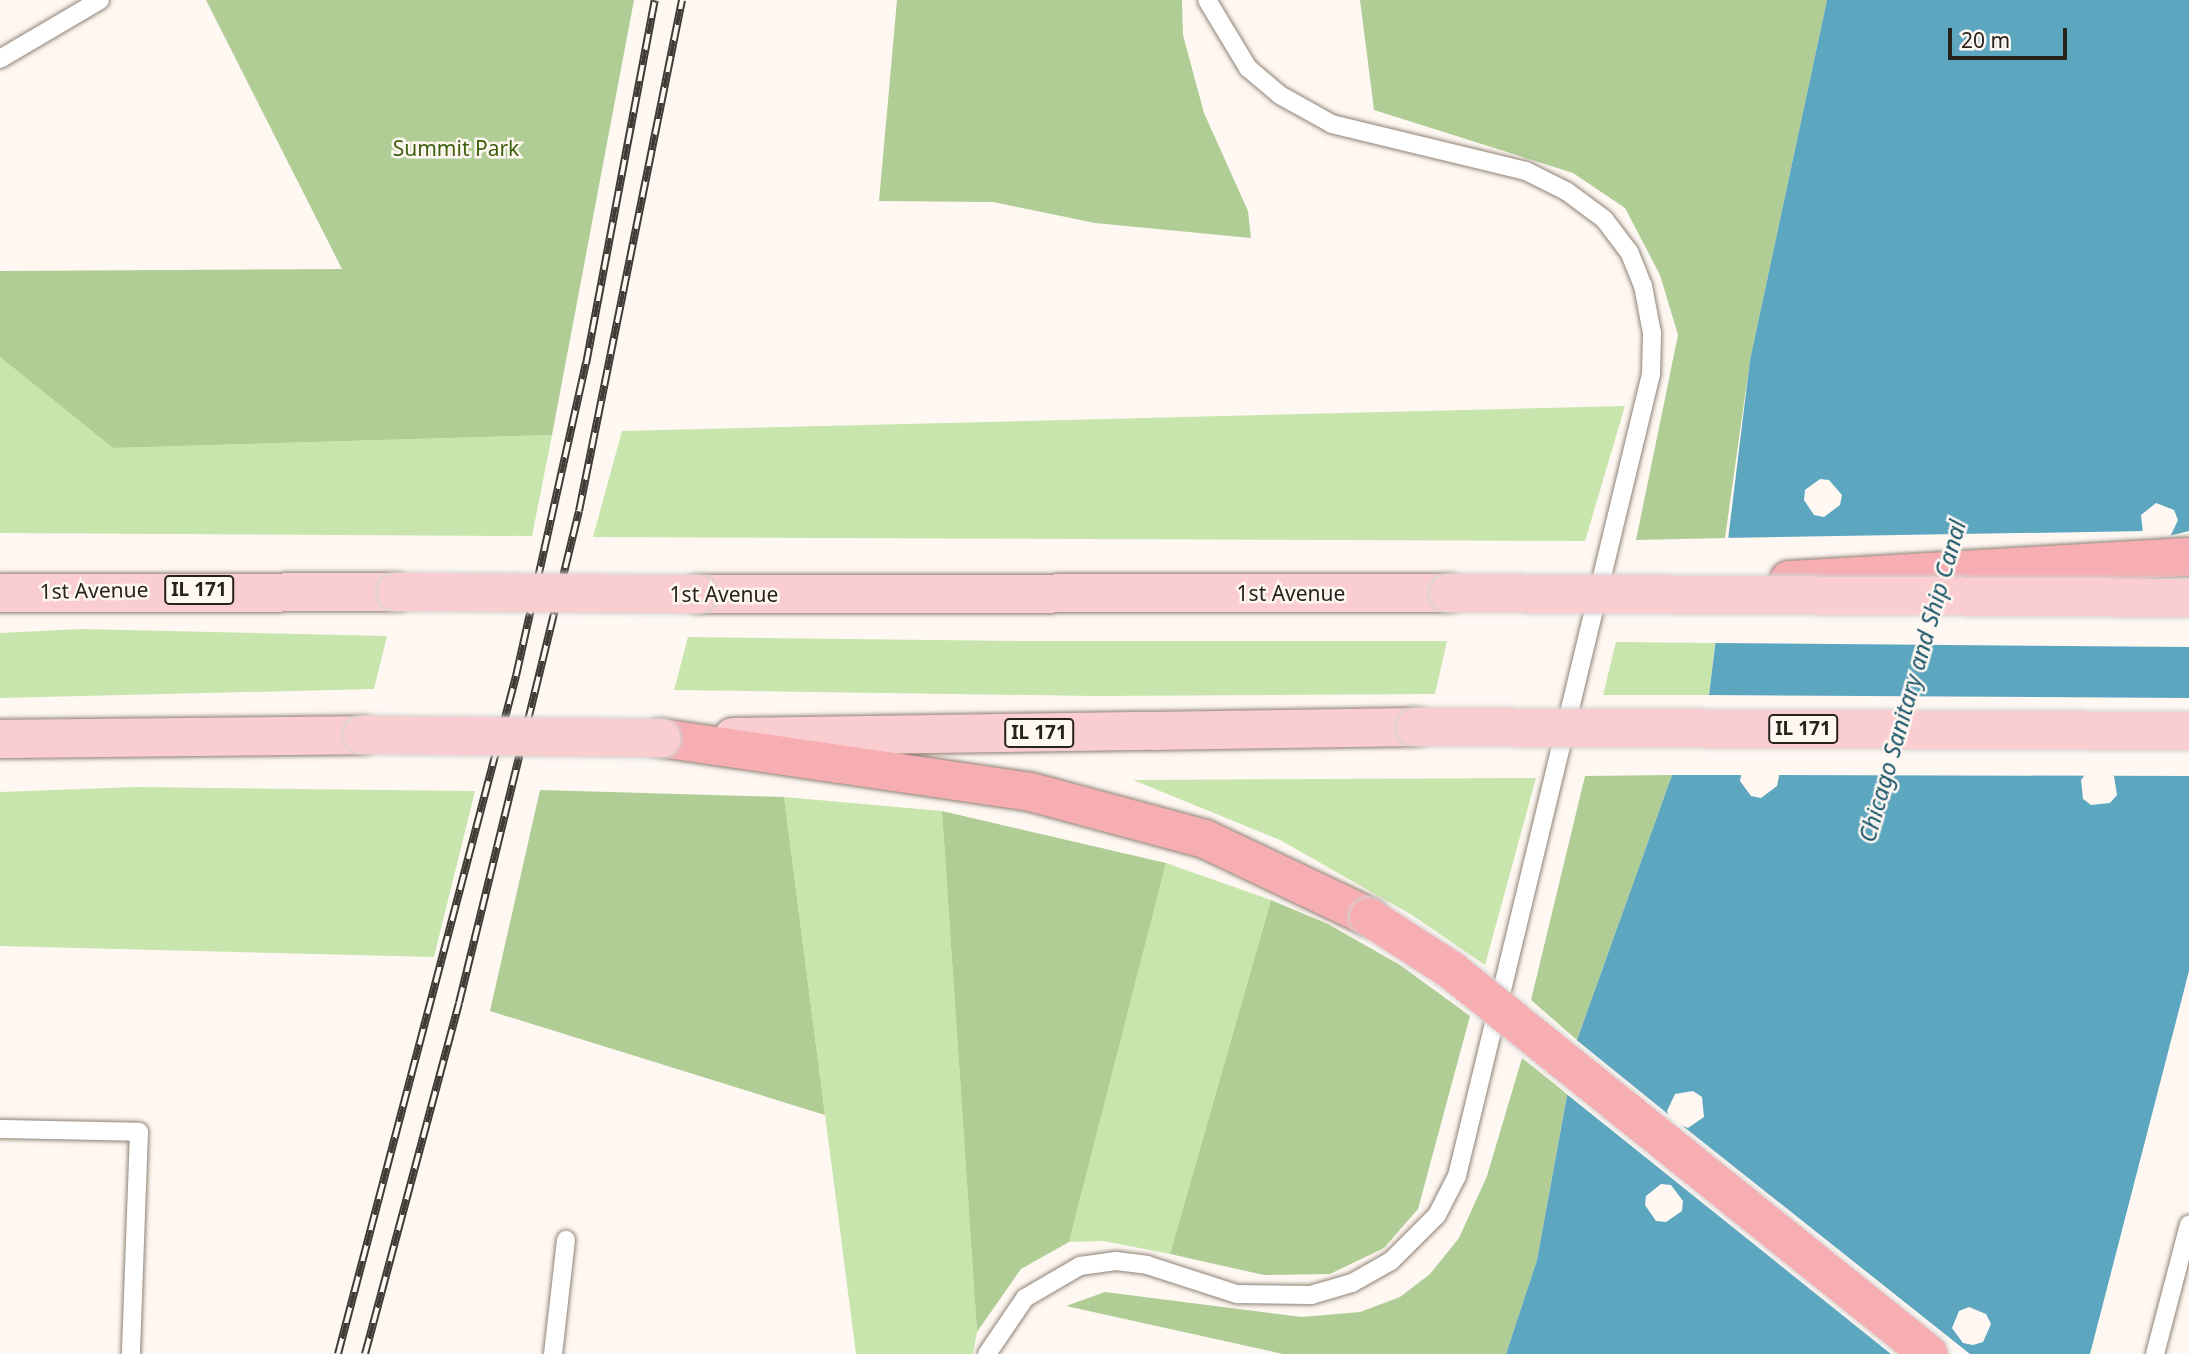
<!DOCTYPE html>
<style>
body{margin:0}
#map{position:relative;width:2189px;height:1354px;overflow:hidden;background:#fef7f2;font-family:"Noto Sans",sans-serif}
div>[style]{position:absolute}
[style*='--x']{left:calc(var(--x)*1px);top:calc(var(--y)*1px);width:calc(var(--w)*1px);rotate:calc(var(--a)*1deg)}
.green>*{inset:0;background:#c8e5ad}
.forest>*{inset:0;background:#afcd95}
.water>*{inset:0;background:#5da6bf}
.pier>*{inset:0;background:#fef7f2}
.roads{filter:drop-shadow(0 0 2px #908275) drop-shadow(0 0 2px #908275)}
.service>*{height:18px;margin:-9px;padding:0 9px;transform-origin:9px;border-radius:9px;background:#fff}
.primary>*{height:38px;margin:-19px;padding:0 19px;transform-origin:19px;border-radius:19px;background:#faced1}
.motorway>*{height:38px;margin:-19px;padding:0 19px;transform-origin:19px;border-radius:19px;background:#f6aeb3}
.rail>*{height:8px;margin-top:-4px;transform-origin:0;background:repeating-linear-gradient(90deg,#fef7f2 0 16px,#413b36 0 32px);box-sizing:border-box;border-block:2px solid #413b36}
.bridges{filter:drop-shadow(0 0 2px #d4d3d2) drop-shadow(0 0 2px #d4d3d2)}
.primary-bridge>*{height:38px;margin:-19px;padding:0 19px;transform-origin:19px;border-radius:19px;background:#faced1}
.motorway-bridge>*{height:38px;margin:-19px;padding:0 19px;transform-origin:19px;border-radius:19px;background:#f6aeb3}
span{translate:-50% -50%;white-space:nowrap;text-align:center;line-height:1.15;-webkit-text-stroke:5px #fef7f2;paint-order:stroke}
.shield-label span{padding:2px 5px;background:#fef7f2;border:2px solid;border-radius:5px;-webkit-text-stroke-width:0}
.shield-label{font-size:19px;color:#28221d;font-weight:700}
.park-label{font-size:21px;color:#3d5f0e}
.street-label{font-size:21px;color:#28221d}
.water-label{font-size:23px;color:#185467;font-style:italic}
.scale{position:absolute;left:1948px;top:28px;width:119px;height:32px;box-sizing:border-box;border:4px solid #28221d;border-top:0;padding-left:9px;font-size:21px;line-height:24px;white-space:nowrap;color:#28221d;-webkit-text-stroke:5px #fef7f2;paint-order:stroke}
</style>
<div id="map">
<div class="green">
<i style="clip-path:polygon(0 357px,113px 448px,552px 435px,532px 536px,0 533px)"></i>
<i style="clip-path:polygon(1625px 406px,1585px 541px,593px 537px,622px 431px)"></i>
<i style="clip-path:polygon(82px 629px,387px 636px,374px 689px,0 698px,0 633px)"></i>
<i style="clip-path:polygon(688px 637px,1018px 641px,1447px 641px,1435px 694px,1095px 696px,674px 690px)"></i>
<i style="clip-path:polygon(1616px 642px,1715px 643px,1709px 695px,1603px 695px)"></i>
<i style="clip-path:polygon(1536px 778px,1485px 965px,1412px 915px,1280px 840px,1133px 780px)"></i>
<i style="clip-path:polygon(136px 787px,475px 791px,434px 957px,0 946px,0 792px)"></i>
<i style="clip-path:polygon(784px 797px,942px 811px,977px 1332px,973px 1354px,856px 1354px)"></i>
<i style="clip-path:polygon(1166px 863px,1271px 900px,1170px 1254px,1104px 1241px,1069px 1242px)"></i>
</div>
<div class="forest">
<i style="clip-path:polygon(206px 0,634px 0,552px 435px,113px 448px,0 357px,0 271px,342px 269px)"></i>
<i style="clip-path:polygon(897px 0,1182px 0,1183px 35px,1204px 113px,1248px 211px,1251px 238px,1095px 223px,993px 202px,879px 201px)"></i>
<i style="clip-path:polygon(1360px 0,1827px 0,1750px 360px,1725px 538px,1636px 540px,1678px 335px,1660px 275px,1625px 208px,1573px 173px,1374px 110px)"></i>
<i style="clip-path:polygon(1672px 775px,1577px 1040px,1531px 1000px,1585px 776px)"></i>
<i style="clip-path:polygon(540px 790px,784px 797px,825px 1115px,490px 1011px)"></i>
<i style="clip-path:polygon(942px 811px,1166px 863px,1069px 1242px,1021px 1269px,977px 1332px)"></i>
<i style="clip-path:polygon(1271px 900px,1328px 924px,1400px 965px,1470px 1016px,1418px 1209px,1384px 1248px,1330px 1274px,1264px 1275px,1170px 1254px)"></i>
<i style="clip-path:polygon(1522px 1058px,1567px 1094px,1537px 1260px,1506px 1354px,1283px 1354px,1066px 1306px,1105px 1292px,1302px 1317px,1360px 1312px,1400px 1297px,1430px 1274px,1459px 1238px,1487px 1176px)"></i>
</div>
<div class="water">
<i style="clip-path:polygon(evenodd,1827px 0,2189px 0,2189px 971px,2090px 1354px,1506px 1354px,1537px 1260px,1577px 1040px,1672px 775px,1709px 695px,1750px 360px,1827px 0,1820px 479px,1829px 480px,1842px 495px,1840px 505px,1824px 517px,1814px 515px,1804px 500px,1805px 490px,1820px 479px,1827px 0,2156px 503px,2174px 510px,2178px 520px,2170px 537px,2151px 539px,2143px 533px,2141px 515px,2156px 503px,1827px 0,1756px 760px,1775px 767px,1779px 776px,1777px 786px,1761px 798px,1751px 796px,1740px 781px,1742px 771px,1756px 760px,1827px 0,2106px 770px,2114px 776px,2117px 795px,2110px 803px,2091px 805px,2083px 799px,2081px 780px,2087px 772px,2106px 770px,1827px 0,1693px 1091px,1702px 1097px,1704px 1117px,1688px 1128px,1671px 1121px,1667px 1111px,1675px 1094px,1693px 1091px,1827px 0,1661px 1184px,1671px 1185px,1683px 1201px,1682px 1211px,1666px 1222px,1656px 1221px,1645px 1205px,1646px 1196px,1661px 1184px,1827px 0,1969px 1307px,1986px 1314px,1991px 1324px,1983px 1342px,1973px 1345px,1963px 1343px,1952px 1328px,1959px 1311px,1969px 1307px)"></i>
</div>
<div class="pier">
<i style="clip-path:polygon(2147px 531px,2160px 538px,2189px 531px,2189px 647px,1711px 643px,1721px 538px)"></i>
<i style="clip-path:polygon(1705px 695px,2189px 698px,2189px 776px,1774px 775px,1757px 763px,1745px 775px,1669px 775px)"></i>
<i style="clip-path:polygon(1574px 1038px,1679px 1123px,1970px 1354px,1891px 1354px,1564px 1092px)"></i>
</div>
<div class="roads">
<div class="service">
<i style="--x:0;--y:59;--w:116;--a:-30.5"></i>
<i style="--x:0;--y:1129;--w:139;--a:1.2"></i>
<i style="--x:139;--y:1132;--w:222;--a:92.1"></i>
<i style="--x:553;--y:1354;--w:115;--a:-83.5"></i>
<i style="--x:987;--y:1354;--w:68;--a:-55.8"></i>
<i style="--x:1025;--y:1298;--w:64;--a:-30.2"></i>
<i style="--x:1080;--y:1266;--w:36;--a:-8"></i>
<i style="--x:1116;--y:1261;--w:31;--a:7"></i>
<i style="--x:1147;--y:1265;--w:95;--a:17.9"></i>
<i style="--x:1237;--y:1294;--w:74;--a:0.8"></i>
<i style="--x:1311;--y:1295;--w:43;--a:-16.3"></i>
<i style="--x:1352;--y:1283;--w:45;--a:-29.4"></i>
<i style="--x:1391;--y:1261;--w:65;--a:-45"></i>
<i style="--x:1437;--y:1215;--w:44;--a:-62.9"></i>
<i style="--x:1457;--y:1176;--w:825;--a:-76.4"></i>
<i style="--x:1651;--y:374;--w:41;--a:-88.6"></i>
<i style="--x:1652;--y:333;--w:48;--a:-100.8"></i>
<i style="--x:1643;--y:286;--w:37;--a:-112"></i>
<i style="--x:1629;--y:252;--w:41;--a:-127.1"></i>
<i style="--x:1604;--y:219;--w:47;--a:-143.6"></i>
<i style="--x:1566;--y:191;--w:45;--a:-153.4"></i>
<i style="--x:1526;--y:171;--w:200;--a:-166.4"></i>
<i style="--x:1332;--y:124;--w:60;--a:-150.9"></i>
<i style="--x:1280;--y:95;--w:42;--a:-139.8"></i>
<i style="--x:1248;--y:68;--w:79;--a:-121.1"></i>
<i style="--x:2155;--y:1354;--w:134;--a:-75.3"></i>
</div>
<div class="primary">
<i style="--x:0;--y:593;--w:397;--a:-0.1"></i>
<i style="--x:698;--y:594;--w:751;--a:-0.08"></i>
<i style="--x:733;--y:737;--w:683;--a:-0.84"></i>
<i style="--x:0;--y:739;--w:363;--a:-0.6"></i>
</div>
<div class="motorway">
<i style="--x:1789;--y:580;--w:401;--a:-3.3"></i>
<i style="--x:661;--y:738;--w:374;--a:8.3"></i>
<i style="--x:1031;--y:792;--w:180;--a:15.1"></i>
<i style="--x:1205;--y:839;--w:182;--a:25.4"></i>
</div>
</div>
<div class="rail">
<i style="--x:338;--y:1354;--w:701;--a:-75.29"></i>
<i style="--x:516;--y:676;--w:320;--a:-77.4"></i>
<i style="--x:586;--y:364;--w:370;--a:-79.3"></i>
<i style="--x:365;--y:1354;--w:363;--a:-75"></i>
<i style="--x:459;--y:1003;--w:506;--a:-76.29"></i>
<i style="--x:579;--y:511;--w:521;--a:-78.6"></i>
</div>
<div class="bridges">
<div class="primary-bridge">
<i style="--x:397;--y:592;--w:301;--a:0.4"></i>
<i style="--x:1449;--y:593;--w:740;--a:0.39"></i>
<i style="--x:1416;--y:727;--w:773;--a:0.3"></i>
<i style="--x:363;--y:735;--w:298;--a:0.6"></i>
</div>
<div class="motorway-bridge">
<i style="--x:1369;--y:917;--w:98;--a:32.9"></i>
<i style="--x:1451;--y:970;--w:613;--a:38.78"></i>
</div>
</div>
<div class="shield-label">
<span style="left:199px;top:590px">IL 171</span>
<span style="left:1803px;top:729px">IL 171</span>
<span style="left:1039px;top:733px">IL 171</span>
</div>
<div class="park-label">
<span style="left:456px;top:148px">Summit Park</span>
</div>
<div class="street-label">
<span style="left:94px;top:590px;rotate:-1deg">1st Avenue</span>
<span style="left:1291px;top:593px">1st Avenue</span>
<span style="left:724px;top:594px">1st Avenue</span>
</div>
<div class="water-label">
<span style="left:1912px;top:681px;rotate:-74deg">Chicago Sanitary and Ship Canal</span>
</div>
<div class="scale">20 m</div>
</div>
